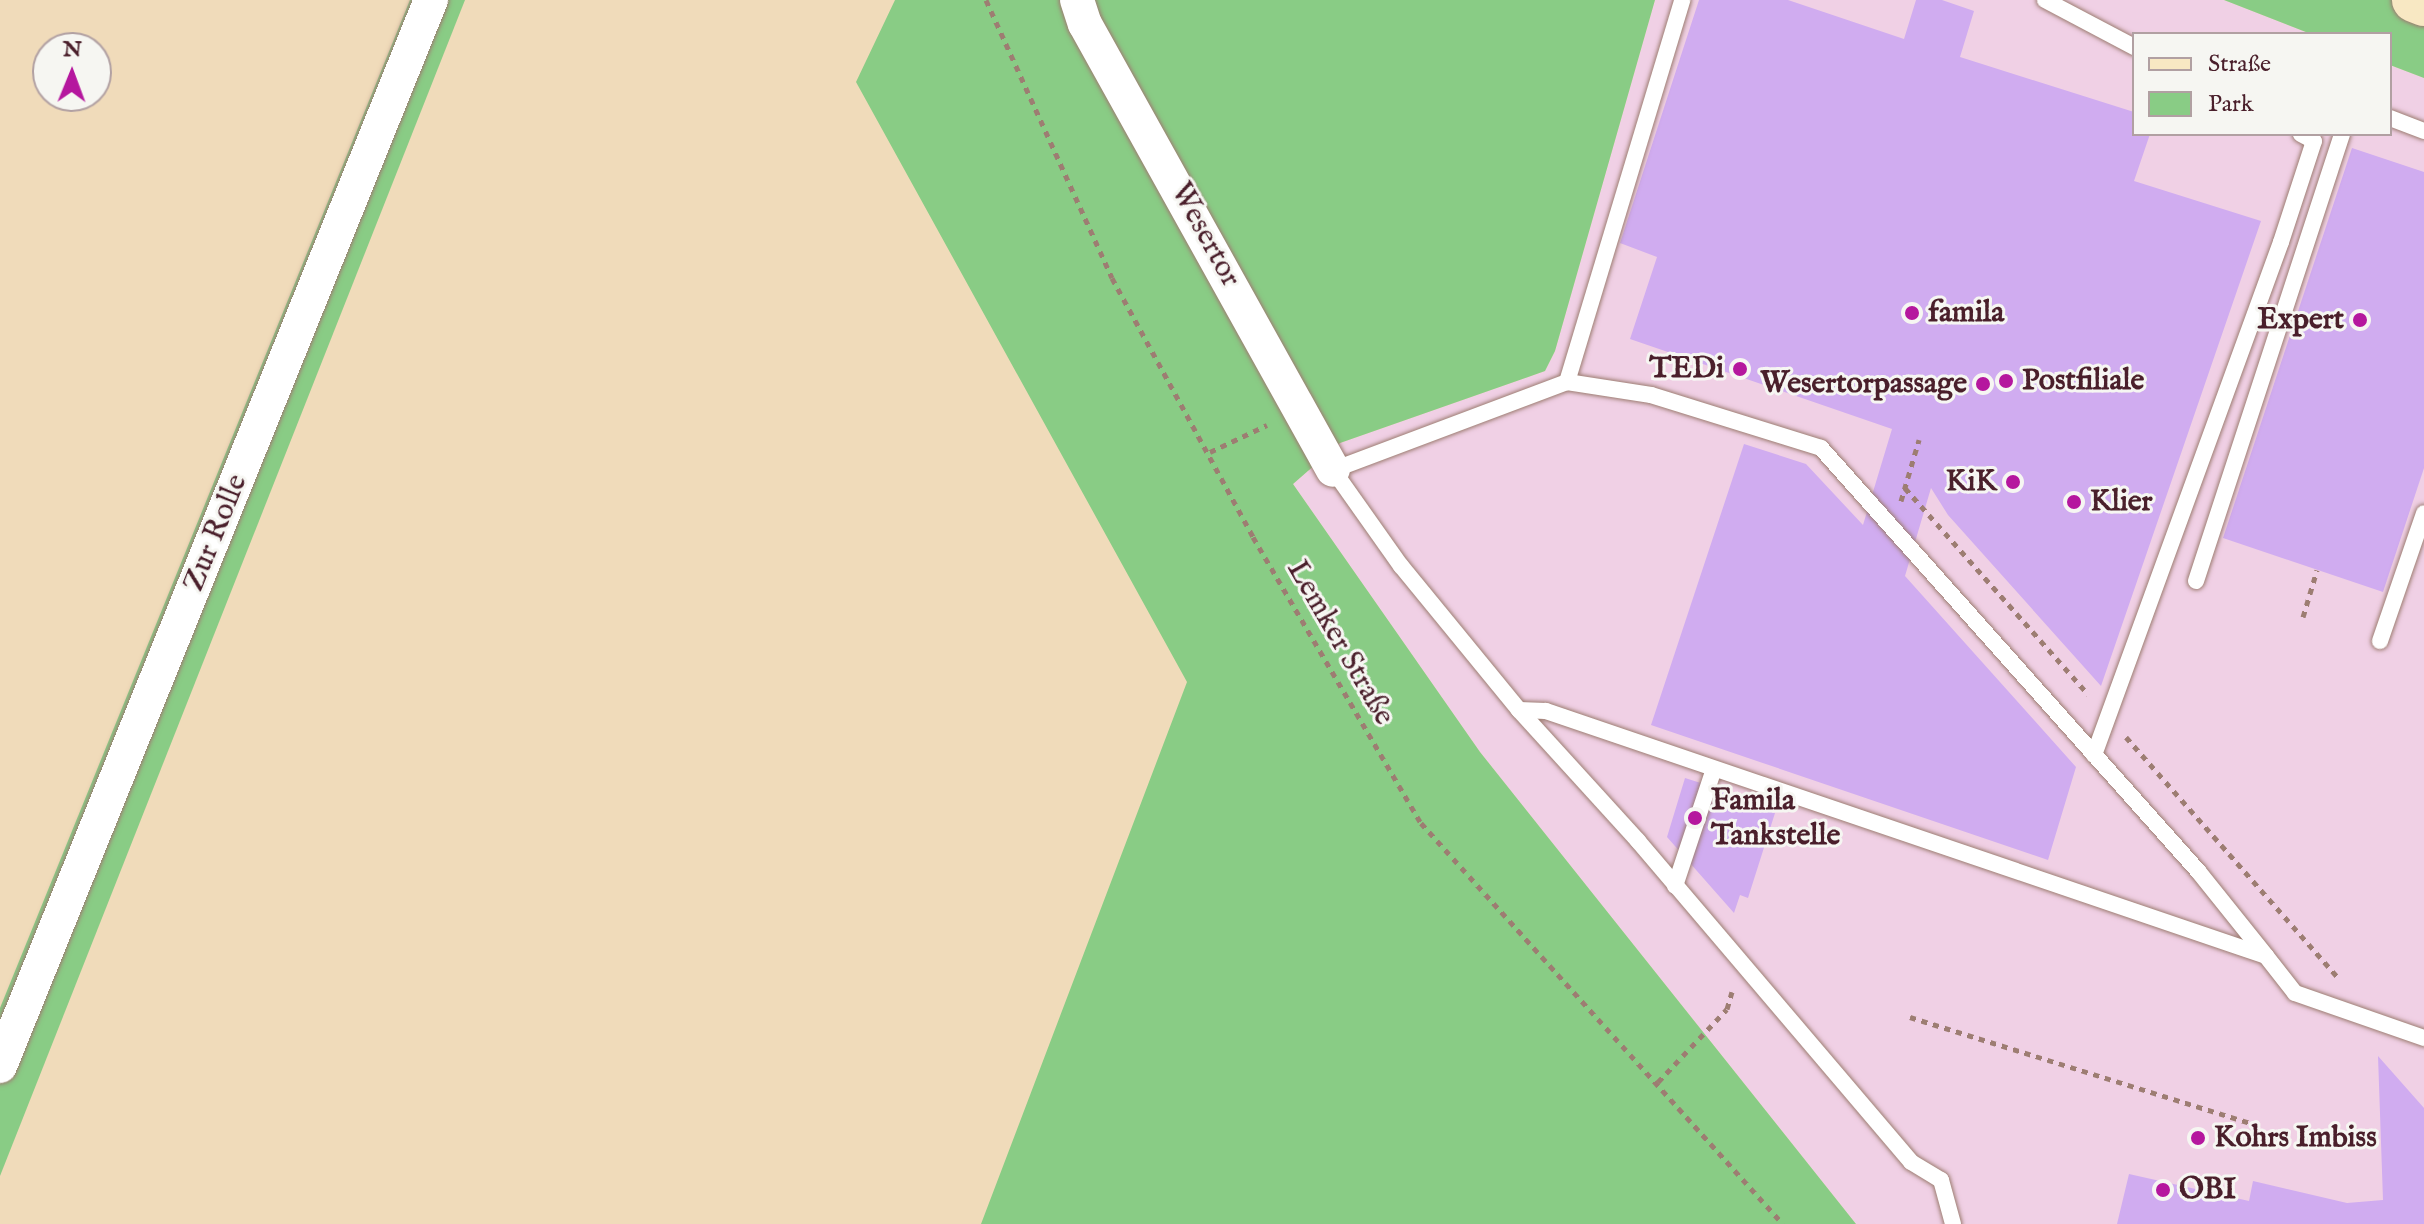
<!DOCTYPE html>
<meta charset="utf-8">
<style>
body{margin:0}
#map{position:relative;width:2424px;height:1224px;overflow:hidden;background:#f0dbba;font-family:"IM FELL English",serif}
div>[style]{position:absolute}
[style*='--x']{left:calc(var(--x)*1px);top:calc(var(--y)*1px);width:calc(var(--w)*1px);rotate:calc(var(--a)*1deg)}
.built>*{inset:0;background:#f0d0e5}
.green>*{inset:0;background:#89cc85}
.building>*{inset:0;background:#d0acf0}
.path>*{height:5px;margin-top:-2.5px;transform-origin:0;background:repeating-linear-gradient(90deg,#9d7d72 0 6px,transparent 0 12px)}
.roads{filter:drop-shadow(0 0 2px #9d7d72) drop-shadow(0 0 2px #9d7d72)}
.lane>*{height:16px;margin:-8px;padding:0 8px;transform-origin:8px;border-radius:8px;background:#fff}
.street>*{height:34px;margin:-17px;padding:0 17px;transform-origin:17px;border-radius:17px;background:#fff}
.secondary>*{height:44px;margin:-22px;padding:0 22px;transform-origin:22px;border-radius:22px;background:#f8e8c3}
.dots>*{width:22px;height:22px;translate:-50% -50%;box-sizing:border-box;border:4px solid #f6f6f2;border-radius:50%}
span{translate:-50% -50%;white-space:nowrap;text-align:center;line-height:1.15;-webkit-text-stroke:6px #f6f6f2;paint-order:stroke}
.street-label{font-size:30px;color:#4a1f2b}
.poi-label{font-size:30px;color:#4a1f2b;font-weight:700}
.left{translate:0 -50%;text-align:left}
.right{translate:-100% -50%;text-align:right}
.legend{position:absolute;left:2132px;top:32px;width:260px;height:104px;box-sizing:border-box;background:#f6f6f2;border:2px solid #b1a0a2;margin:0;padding:10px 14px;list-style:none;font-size:24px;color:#4a1f2b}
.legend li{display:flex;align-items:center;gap:16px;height:40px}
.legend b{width:40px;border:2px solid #b1a0a2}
.north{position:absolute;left:32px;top:32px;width:80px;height:80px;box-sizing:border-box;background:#f6f6f2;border:2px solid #b1a0a2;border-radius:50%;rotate:1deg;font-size:22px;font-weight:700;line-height:32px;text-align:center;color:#4a1f2b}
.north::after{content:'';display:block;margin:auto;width:28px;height:36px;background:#b5179e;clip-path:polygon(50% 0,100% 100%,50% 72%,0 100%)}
</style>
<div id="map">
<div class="built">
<i style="clip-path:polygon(1655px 0,2224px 0,2311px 34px,2134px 34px,2134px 134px,2390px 134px,2390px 65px,2424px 78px,2424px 1224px,1856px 1224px,1480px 752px,1293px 484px,1340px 443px,1545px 371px,1555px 351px)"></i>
</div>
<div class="green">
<i style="clip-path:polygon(410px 0,465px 0,0 1176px,0 1008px)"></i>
<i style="clip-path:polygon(895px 0,1655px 0,1555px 351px,1545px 371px,1340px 443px,1293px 484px,1480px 752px,1856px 1224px,981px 1224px,1187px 682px,856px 82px)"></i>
<i style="clip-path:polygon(2224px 0,2424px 0,2424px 78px,2390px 65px,2390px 34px,2311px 34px)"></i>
</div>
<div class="building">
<i style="clip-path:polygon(1699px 0,1788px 0,1904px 39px,1916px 0,1942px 0,1974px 11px,1960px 57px,2134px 112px,2134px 134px,2150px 134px,2134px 181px,2261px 221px,2101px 686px,1948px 515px,1931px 488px,1905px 576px,2076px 767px,2048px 860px,1651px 725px,1744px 444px,1806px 464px,1863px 525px,1892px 429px,1630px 339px,1657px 257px,1620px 243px)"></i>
<i style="clip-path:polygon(2352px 148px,2424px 172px,2424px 468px,2383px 592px,2223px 538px)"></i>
<i style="clip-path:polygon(1685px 778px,1770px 805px,1768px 811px,1775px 813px,1748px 898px,1740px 895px,1734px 913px,1667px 837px)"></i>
<i style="clip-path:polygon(2378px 1056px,2424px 1108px,2424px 1224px,2117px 1224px,2129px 1174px,2249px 1201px,2253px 1181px,2347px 1203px,2383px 1200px)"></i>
</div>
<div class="path">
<i style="--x:986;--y:0;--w:305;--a:65.6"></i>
<i style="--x:1112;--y:278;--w:295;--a:61.4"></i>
<i style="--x:1253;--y:537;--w:332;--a:59.6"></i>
<i style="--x:1421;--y:823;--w:540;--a:47.93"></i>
<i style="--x:1210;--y:452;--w:63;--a:-25.3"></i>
<i style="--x:1905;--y:488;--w:276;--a:48.4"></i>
<i style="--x:1901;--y:501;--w:64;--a:-73.6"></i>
<i style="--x:2303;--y:617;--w:49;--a:-73.4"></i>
<i style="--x:2126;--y:737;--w:322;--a:48.6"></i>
<i style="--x:1910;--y:1017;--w:356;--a:17.3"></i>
<i style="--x:1658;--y:1082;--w:100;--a:-46.6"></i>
<i style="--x:1727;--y:1009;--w:18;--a:-74"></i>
</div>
<div class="roads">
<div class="lane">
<i style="--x:2045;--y:0;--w:101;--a:27.8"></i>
<i style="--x:2390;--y:118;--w:36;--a:21"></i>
<i style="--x:1567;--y:382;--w:399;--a:-73.2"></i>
<i style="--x:2196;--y:581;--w:470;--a:-71.9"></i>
<i style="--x:2380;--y:641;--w:135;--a:-71"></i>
<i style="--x:1519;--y:710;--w:177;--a:47.7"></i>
<i style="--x:1638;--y:841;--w:421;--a:49.6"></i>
<i style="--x:1911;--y:1162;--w:35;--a:31"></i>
<i style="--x:1941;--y:1180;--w:46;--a:74.7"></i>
<i style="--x:2094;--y:755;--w:546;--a:-69.97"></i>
<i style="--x:2281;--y:242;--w:106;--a:-71.9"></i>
<i style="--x:2314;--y:141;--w:15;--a:-152"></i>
<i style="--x:1675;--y:886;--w:123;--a:-71.6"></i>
<i style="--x:2266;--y:956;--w:761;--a:-161.21"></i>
<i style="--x:1546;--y:711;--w:27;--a:-178"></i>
<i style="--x:1519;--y:710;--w:186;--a:-129.3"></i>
<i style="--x:1401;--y:566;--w:118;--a:-125.3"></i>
<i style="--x:1333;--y:470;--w:250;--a:-20.6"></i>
<i style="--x:1567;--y:382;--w:85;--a:8.8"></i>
<i style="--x:1651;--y:395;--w:178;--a:17.3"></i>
<i style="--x:1821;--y:448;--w:567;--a:48.29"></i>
<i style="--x:2198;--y:871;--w:109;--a:51.3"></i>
<i style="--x:2266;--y:956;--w:47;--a:51.9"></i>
<i style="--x:2295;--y:993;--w:137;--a:19.2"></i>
</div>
<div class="street">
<i style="--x:1077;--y:0;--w:25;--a:72"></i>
<i style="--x:1085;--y:24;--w:510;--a:60.92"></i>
<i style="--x:0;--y:1066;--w:1150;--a:-67.99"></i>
</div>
<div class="secondary">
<i style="--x:2414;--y:0;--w:11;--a:22"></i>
</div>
</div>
<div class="dots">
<i style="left:1912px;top:313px;background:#b5179e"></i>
<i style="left:2360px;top:320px;background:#b5179e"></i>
<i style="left:1740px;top:369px;background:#b5179e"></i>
<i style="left:2006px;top:381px;background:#b5179e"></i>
<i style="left:1983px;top:384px;background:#b5179e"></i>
<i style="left:2013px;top:482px;background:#b5179e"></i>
<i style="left:2074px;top:502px;background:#b5179e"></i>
<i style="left:1695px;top:818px;background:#b5179e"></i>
<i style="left:2198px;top:1138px;background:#b5179e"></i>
<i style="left:2163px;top:1190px;background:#b5179e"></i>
</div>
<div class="street-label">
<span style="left:1205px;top:235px;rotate:61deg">Wesertor</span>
<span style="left:216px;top:533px;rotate:-68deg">Zur Rolle</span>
<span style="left:1340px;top:643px;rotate:60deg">Lemker Straße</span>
</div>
<div class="poi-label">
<span class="left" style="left:1928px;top:313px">famila</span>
<span class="right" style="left:2344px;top:320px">Expert</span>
<span class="right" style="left:1724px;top:369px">TEDi</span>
<span class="left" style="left:2022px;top:381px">Postfiliale</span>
<span class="right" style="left:1967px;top:384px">Wesertorpassage</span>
<span class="right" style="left:1997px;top:482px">KiK</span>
<span class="left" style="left:2090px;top:502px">Klier</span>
<span class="left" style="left:1711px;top:818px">Famila<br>Tankstelle</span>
<span class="left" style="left:2214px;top:1138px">Kohrs Imbiss</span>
<span class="left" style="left:2179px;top:1190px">OBI</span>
</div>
<ul class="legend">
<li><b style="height:10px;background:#f8e8c3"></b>Straße</li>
<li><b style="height:22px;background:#89cc85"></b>Park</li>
</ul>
<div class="north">N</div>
</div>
